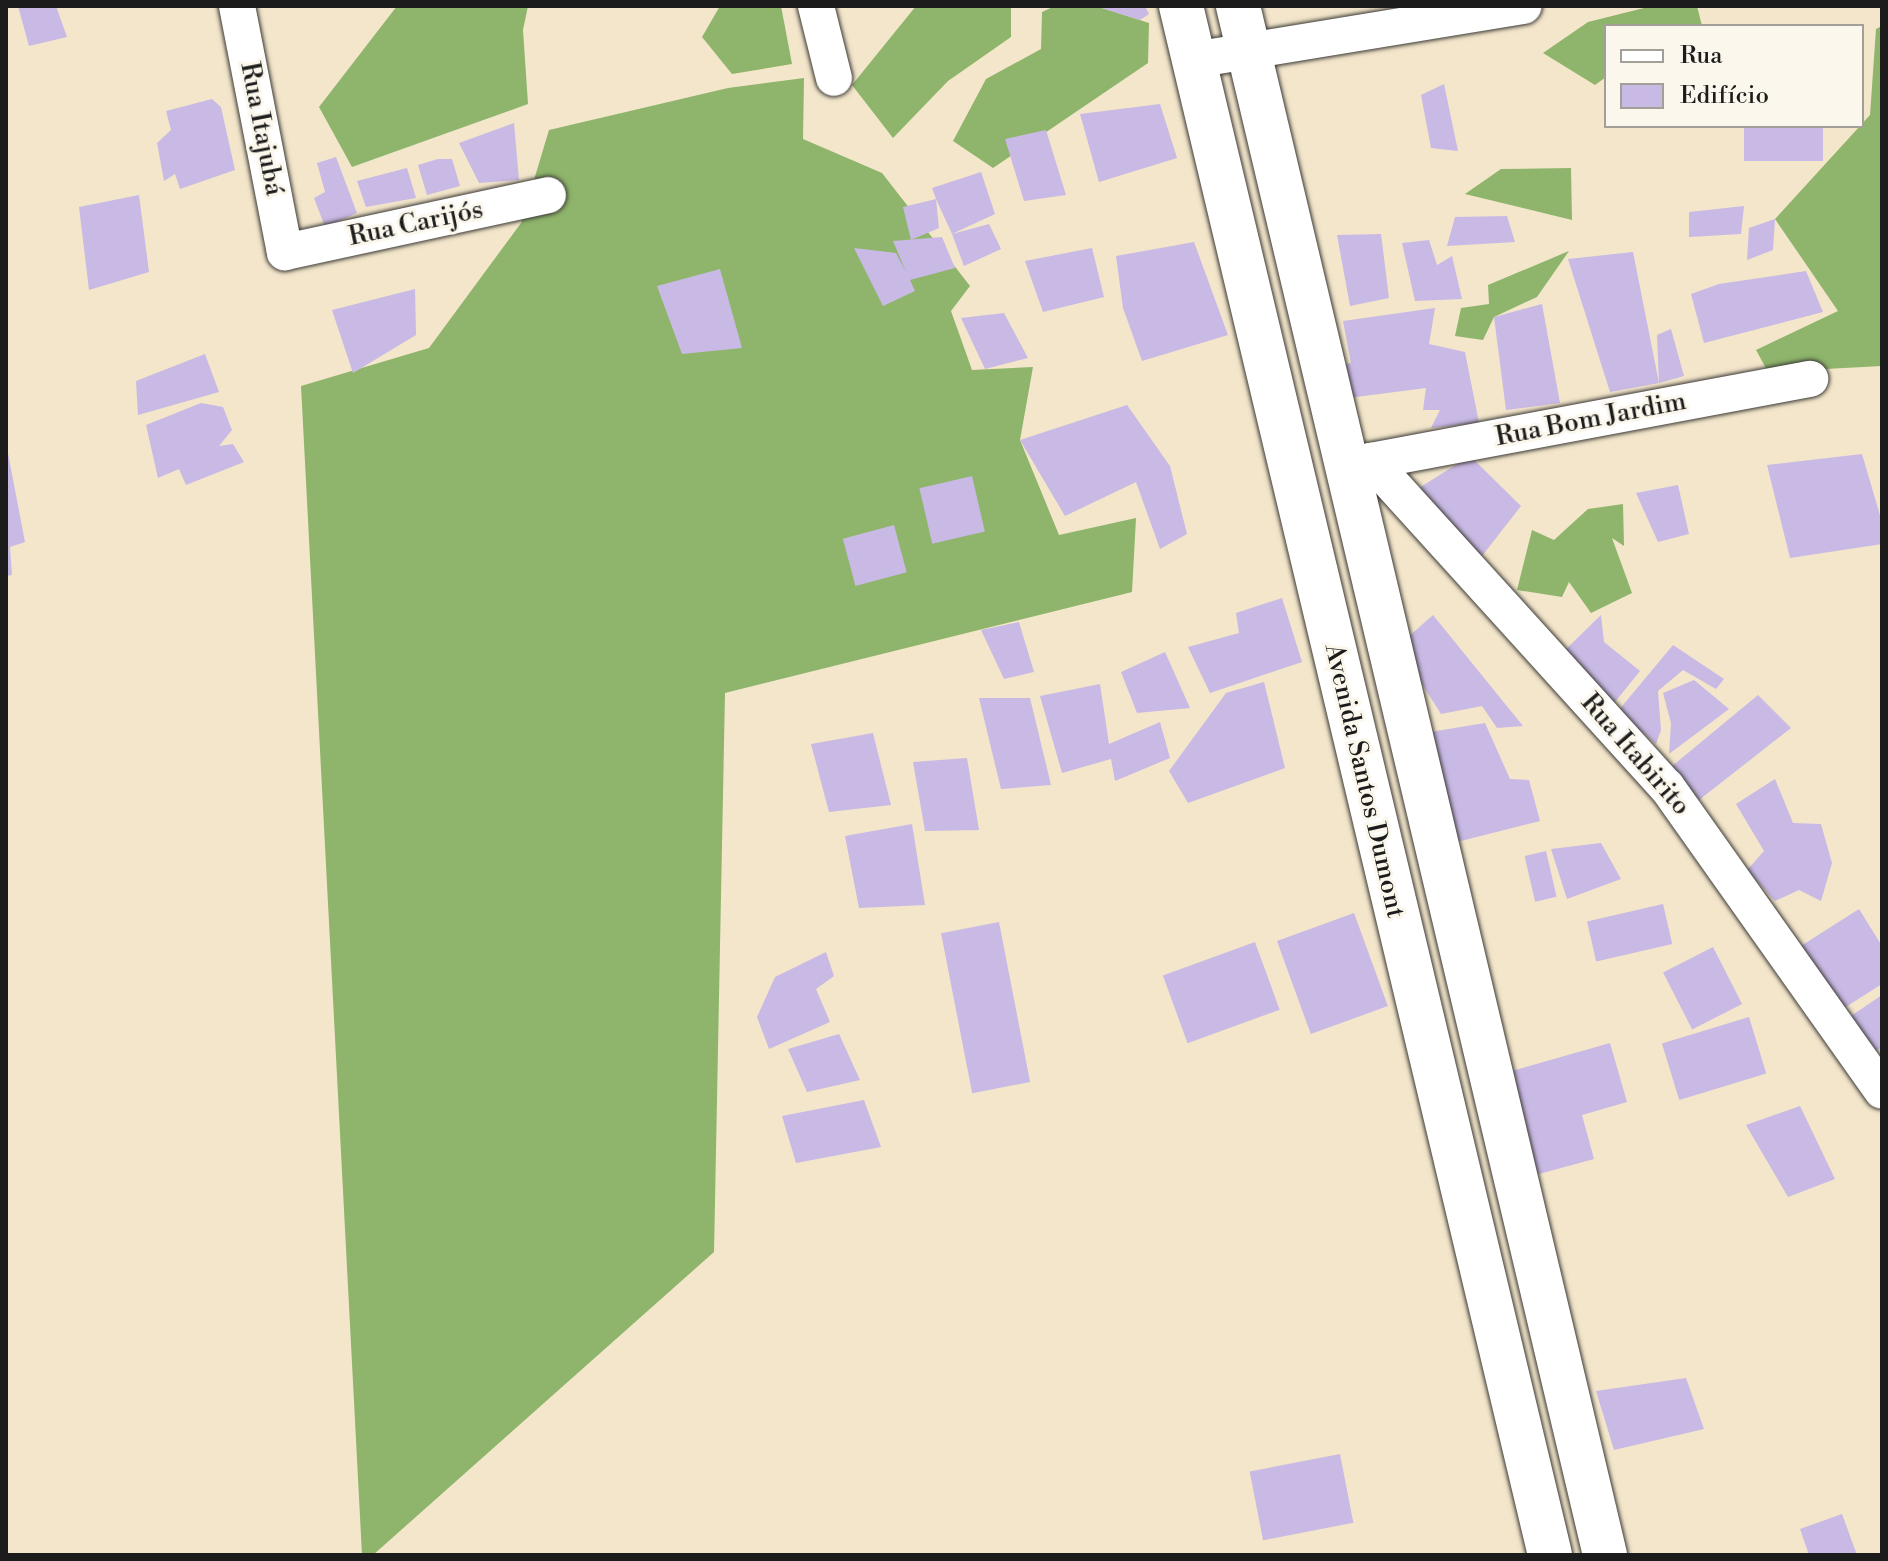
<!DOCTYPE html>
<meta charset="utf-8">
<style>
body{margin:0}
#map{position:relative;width:1888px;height:1561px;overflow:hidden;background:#f3e6cb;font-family:"Libre Bodoni",serif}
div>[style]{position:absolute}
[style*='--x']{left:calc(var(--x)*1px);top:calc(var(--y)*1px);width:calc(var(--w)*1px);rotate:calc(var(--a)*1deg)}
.forest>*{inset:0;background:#8eb56b}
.building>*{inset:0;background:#c9b9e5;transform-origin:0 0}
.roads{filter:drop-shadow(0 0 2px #3c3a36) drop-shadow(0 0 2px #3c3a36)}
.minor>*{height:36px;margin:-18px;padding:0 18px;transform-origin:18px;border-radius:18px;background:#fff}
.primary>*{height:44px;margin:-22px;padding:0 22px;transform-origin:22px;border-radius:22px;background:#fff}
span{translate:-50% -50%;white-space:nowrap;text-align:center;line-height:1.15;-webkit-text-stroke:6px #fbf7ec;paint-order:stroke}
.street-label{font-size:26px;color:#1c1c1c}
.frame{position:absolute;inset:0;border:8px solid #1c1c1c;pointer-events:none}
.legend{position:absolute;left:1604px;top:24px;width:260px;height:104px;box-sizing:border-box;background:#fbf7ec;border:2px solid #a29f99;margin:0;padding:10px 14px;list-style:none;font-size:24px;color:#1c1c1c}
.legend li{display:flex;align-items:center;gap:16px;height:40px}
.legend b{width:40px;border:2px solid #a29f99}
</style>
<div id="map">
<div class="forest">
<i style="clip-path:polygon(397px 6px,528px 6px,523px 30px,528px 104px,352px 167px,319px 107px)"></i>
<i style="clip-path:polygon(720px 6px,781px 6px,792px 64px,732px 74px,702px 37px)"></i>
<i style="clip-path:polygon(916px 6px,1011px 6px,1011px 37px,948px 81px,893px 138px,852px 85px)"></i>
<i style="clip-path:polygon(1055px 6px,1096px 6px,1149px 23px,1148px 63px,993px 168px,953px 141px,986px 79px,1041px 49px,1042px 12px)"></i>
<i style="clip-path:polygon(1652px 6px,1697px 6px,1702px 26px,1606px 26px,1606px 77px,1595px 85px,1543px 53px,1588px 22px)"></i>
<i style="clip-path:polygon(1882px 26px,1882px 366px,1768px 372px,1756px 350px,1838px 311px,1775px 219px,1870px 115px,1876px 29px)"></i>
<i style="clip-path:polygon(804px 78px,803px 139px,882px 173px,970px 286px,951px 311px,972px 370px,1033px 367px,1020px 440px,1059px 535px,1136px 518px,1132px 592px,725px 693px,714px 1252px,373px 1555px,362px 1555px,301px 386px,429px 348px,521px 223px,549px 130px,728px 88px)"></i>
<i style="clip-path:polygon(1571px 168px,1572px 220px,1465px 194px,1501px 169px)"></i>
<i style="clip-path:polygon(1569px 251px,1537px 297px,1494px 317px,1483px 340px,1455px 336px,1461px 308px,1489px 304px,1488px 285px)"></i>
<i style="clip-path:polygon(1623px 504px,1624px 546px,1612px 538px,1632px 593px,1591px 613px,1569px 582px,1562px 597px,1517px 590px,1532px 530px,1554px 540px,1588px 509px)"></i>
</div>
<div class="building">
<i style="clip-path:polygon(18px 6px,56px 6px,67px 37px,29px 46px)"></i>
<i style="clip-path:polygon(1145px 6px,1149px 14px,1140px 20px,1098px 7px)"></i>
<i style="clip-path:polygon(1444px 84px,1458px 151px,1431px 148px,1421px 95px)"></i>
<i style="clip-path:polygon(212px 99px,221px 107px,235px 170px,180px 189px,175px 174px,164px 181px,157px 143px,171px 130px,166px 111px)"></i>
<i style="clip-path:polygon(1160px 104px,1177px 158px,1099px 182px,1080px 114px)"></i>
<i style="clip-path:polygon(514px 123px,519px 180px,479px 183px,459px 143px)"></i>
<i style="left:1744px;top:126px;width:79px;height:35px"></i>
<i style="clip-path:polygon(1046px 130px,1066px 195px,1024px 201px,1005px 139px)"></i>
<i style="clip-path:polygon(336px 157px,357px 213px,325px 227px,314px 198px,325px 192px,317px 163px)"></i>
<i style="clip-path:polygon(438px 159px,452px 159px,460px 186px,427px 195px,418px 165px)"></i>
<i style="clip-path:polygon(407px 168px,416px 198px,366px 207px,357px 181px)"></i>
<i style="clip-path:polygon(981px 172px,995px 214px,952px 234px,936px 199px,939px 228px,911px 240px,903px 207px,936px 199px,932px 188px)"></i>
<i style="clip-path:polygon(139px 195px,149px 272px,89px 290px,79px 207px)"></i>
<i style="clip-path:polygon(1744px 206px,1741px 234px,1689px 237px,1689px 212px)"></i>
<i style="clip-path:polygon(1507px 216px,1515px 242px,1447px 246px,1455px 217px)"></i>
<i style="clip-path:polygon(1775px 219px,1773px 250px,1747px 260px,1749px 228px)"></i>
<i style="clip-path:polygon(989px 224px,1001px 249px,964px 266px,952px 234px)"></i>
<i style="clip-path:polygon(1381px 234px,1389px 298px,1350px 306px,1337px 235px)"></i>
<i style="clip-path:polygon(942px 237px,955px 268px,910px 280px,915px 291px,883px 306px,854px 248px,896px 253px,906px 272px,893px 241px)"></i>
<i style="clip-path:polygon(1429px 240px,1437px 265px,1452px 256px,1462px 299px,1415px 301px,1402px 243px)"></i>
<i style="clip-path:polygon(1194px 242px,1228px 335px,1142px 361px,1123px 308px,1116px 256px)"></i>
<i style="clip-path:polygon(1092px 248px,1104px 297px,1043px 312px,1025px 261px)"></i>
<i style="clip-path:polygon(1633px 252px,1659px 383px,1610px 392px,1568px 259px)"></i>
<i style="clip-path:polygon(720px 269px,742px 348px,682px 354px,657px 286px)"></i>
<i style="clip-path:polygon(1806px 271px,1823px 312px,1704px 343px,1691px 294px,1719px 284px)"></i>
<i style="clip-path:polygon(415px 289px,416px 335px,353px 373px,332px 310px)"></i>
<i style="clip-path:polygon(1542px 304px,1560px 403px,1506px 410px,1494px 317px)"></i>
<i style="clip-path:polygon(1435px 308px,1429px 344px,1465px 352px,1479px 423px,1431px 428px,1440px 410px,1423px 410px,1426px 388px,1348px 398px,1335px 365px,1351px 363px,1343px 321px)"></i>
<i style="clip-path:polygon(1004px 313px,1028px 358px,985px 369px,961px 318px)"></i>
<i style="clip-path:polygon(1671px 329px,1684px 376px,1659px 383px,1657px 335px)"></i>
<i style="clip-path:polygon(205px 354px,219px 392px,138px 415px,136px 381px)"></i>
<i style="clip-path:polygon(201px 403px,223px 407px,232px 430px,219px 446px,233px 444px,244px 462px,186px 485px,179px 469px,158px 478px,146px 425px)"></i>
<i style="clip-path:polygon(1127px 405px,1170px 466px,1187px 534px,1160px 549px,1136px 482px,1065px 516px,1020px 440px)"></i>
<i style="clip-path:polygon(6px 443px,25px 542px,10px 547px,12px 575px,6px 576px)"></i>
<i style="clip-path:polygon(1862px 454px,1882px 522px,1882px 544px,1790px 558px,1767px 465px)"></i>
<i style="clip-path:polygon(1470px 456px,1521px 506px,1478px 561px,1411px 493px)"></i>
<i style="left:972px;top:476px;width:57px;height:54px;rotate:77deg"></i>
<i style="clip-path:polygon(1678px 485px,1689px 534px,1658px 542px,1636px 493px)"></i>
<i style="left:894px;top:525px;width:49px;height:53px;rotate:75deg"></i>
<i style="clip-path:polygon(1282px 598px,1302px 662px,1210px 693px,1188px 647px,1239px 633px,1236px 613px)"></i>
<i style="clip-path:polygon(1433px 615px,1523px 726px,1497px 728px,1482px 706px,1441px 714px,1398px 646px)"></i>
<i style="clip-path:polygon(1601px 615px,1604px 642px,1640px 671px,1611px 707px,1560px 655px)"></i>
<i style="clip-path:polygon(1019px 622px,1034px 672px,1004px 679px,981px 630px)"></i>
<i style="clip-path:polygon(1673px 645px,1724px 679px,1716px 689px,1683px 670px,1658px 691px,1661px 730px,1656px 744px,1618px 711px)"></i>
<i style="clip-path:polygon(1165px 652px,1190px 708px,1137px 713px,1121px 672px)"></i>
<i style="clip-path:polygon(1694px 680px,1729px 709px,1669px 754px,1671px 723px,1663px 693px)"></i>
<i style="clip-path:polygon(1264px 682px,1285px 768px,1188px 803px,1169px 771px,1226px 693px)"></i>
<i style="clip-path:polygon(1100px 684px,1109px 744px,1160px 722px,1170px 758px,1115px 781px,1111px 759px,1062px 773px,1040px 696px)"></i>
<i style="clip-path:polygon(1758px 695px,1791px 728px,1699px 800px,1665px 772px)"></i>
<i style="clip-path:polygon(979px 698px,1030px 698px,1051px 785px,1001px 789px)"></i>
<i style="clip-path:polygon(1485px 723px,1510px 779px,1529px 780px,1540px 821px,1445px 845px,1418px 734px)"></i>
<i style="clip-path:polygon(873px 733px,891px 805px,829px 812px,811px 744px)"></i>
<i style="clip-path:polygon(967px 758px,979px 830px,925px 831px,913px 762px)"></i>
<i style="clip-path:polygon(1775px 779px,1793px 823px,1821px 824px,1832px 863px,1821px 901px,1799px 890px,1775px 901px,1747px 870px,1764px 851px,1736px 804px)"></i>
<i style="clip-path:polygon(912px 824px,925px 905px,859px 908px,845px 836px)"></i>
<i style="clip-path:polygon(1601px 843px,1621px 879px,1567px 899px,1551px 849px)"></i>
<i style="left:1546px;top:851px;width:47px;height:22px;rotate:77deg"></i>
<i style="left:1663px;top:904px;width:41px;height:78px;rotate:77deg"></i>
<i style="clip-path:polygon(1859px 909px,1882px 946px,1882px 984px,1833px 1015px,1793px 951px)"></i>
<i style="left:1354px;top:913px;width:99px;height:82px;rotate:70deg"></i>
<i style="left:999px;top:922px;width:163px;height:59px;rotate:79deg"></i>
<i style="left:1255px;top:942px;width:72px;height:98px;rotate:70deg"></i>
<i style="left:1713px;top:947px;width:64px;height:56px;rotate:63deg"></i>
<i style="clip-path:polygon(826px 952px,834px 976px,816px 989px,830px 1022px,769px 1049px,757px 1017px,775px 977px)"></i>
<i style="clip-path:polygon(1882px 995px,1882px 1047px,1872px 1054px,1848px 1018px)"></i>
<i style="left:1749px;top:1017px;width:59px;height:91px;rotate:73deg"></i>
<i style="clip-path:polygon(839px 1034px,860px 1080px,807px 1092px,788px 1049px)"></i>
<i style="clip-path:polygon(1610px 1043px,1627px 1102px,1582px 1115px,1594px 1159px,1528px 1177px,1498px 1075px)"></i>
<i style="clip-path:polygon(864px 1100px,881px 1147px,796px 1163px,782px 1116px)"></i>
<i style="clip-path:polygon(1800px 1106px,1835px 1179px,1788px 1197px,1746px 1125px)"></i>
<i style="clip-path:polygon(1686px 1378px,1704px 1429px,1614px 1450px,1596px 1391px)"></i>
<i style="left:1340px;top:1454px;width:70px;height:92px;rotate:79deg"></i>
<i style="clip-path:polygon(1842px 1514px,1857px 1555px,1809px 1555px,1800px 1529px)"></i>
</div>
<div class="roads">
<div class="minor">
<i style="--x:237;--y:6;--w:251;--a:79"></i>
<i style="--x:285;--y:252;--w:269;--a:-12.2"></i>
<i style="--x:816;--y:6;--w:74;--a:76"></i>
<i style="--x:1193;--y:60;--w:335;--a:-9.3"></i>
<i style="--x:1371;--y:461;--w:447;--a:-10.6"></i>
<i style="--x:1349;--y:466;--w:23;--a:-13"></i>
<i style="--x:1371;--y:461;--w:440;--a:47.8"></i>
<i style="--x:1667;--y:787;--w:372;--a:54.7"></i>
</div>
<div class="primary">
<i style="--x:1181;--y:6;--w:1592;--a:76.6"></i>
<i style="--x:1238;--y:6;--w:1592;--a:76.67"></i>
</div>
</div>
<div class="street-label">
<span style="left:261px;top:129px;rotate:79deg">Rua Itajubá</span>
<span style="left:416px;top:224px;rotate:-12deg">Rua Carijós</span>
<span style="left:1591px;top:420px;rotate:-11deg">Rua Bom Jardim</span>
<span style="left:1635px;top:755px;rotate:49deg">Rua Itabirito</span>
<span style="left:1364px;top:781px;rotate:77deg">Avenida Santos Dumont</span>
</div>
<div class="frame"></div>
<ul class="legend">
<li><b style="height:10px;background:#fff"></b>Rua</li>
<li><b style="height:22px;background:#c9b9e5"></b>Edifício</li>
</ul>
</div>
